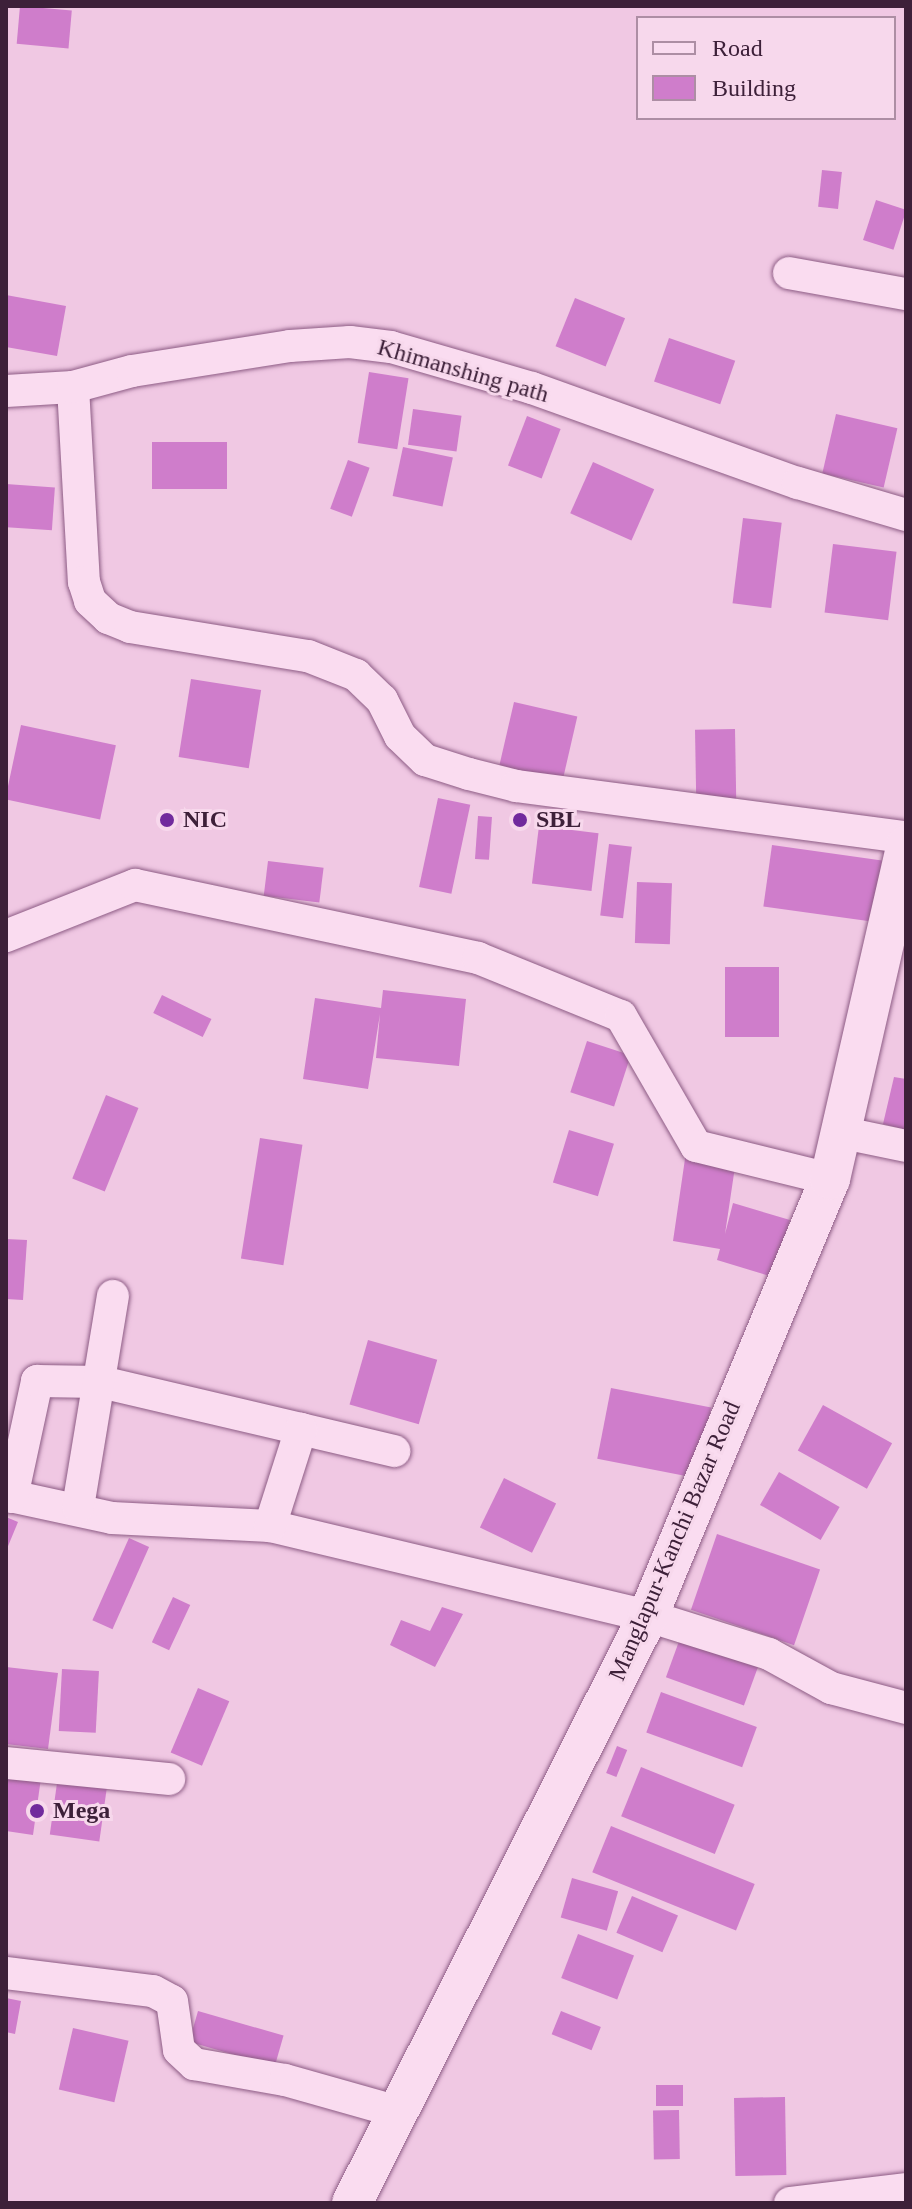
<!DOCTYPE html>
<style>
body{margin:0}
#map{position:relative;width:912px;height:2209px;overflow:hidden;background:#f0c8e3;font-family:Georgia,serif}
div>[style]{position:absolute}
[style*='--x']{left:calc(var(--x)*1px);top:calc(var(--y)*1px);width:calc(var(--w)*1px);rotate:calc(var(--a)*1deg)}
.building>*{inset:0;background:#cf7dcb;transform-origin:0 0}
.roads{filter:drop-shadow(0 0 2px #8d5c85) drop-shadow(0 0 2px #8d5c85)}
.minor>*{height:32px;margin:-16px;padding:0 16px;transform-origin:16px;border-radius:16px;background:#fadcf0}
.tertiary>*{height:40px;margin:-20px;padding:0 20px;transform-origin:20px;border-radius:20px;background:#fadcf0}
.dots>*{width:22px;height:22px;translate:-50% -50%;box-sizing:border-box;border:4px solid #f7d8ec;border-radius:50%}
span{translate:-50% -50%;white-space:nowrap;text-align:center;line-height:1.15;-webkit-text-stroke:6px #f7d8ec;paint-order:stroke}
.street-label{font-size:24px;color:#3d2039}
.poi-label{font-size:24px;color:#3d2039;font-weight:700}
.left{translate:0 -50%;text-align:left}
.frame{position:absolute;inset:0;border:8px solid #3d2039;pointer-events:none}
.legend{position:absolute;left:636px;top:16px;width:260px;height:104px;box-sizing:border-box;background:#f7d8ec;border:2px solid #ad8ea4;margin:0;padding:10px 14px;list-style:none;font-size:24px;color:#3d2039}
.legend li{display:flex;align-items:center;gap:16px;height:40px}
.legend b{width:40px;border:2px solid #ad8ea4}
</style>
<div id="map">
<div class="building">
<i style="left:20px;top:6px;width:52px;height:38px;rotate:5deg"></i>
<i style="left:822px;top:170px;width:20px;height:37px;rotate:6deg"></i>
<i style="left:876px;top:200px;width:32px;height:42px;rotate:18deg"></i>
<i style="clip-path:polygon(6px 295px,66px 306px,57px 356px,6px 347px)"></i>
<i style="left:575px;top:298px;width:54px;height:52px;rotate:22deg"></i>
<i style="left:669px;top:338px;width:70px;height:46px;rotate:19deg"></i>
<i style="left:369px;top:372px;width:40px;height:72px;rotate:9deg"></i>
<i style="left:413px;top:409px;width:49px;height:36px;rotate:8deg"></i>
<i style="left:836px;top:414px;width:63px;height:61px;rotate:13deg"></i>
<i style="left:527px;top:416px;width:36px;height:53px;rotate:21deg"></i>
<i style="left:152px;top:442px;width:75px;height:47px"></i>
<i style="left:403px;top:447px;width:51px;height:50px;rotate:12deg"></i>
<i style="left:348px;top:460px;width:23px;height:52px;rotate:20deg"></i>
<i style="left:593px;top:462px;width:67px;height:56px;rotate:24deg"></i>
<i style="left:6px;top:484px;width:49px;height:43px;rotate:4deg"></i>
<i style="left:743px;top:518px;width:39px;height:86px;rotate:7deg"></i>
<i style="left:833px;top:544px;width:64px;height:69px;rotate:7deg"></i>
<i style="left:191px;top:679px;width:71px;height:79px;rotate:9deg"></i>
<i style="left:514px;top:702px;width:65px;height:70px;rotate:13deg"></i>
<i style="left:21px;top:725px;width:97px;height:76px;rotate:12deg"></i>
<i style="left:735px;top:729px;width:73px;height:40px;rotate:89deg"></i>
<i style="left:438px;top:798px;width:33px;height:91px;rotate:12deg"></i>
<i style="left:478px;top:816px;width:14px;height:43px;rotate:4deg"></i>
<i style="left:539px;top:826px;width:60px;height:58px;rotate:7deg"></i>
<i style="left:609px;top:844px;width:23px;height:72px;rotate:7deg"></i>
<i style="left:772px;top:845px;width:111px;height:62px;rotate:8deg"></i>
<i style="left:268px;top:861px;width:56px;height:35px;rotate:7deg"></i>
<i style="left:637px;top:882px;width:35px;height:61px;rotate:2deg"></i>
<i style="left:725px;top:967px;width:54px;height:70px"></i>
<i style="clip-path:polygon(383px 990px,466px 999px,459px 1066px,376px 1058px,380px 1014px,368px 1089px,303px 1079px,315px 998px,381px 1008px)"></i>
<i style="left:162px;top:995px;width:55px;height:20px;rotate:26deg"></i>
<i style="left:587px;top:1041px;width:46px;height:54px;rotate:18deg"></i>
<i style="clip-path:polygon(894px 1077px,906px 1079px,906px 1130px,883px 1124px)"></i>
<i style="left:106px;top:1095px;width:35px;height:90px;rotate:22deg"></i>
<i style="left:569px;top:1130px;width:47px;height:55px;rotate:17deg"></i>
<i style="left:260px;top:1138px;width:43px;height:122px;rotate:9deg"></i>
<i style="clip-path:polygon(686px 1152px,736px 1160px,725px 1234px,733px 1203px,790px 1220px,773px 1277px,717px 1260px,720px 1249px,673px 1241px)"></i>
<i style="clip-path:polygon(6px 1239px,27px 1240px,23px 1300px,6px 1299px)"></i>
<i style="left:368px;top:1340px;width:72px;height:67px;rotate:16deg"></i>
<i style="left:611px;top:1388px;width:102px;height:72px;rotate:11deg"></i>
<i style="left:823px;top:1405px;width:79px;height:52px;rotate:29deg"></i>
<i style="left:779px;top:1472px;width:70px;height:38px;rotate:30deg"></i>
<i style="left:504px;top:1478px;width:58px;height:55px;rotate:26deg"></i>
<i style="clip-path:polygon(6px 1517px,18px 1522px,6px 1551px)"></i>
<i style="left:717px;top:1534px;width:109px;height:80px;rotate:19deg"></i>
<i style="left:129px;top:1538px;width:22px;height:90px;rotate:24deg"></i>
<i style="left:173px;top:1597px;width:19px;height:50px;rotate:25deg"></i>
<i style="clip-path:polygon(442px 1607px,463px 1614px,435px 1667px,390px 1645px,401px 1620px,430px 1631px)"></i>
<i style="left:682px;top:1633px;width:83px;height:47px;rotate:20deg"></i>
<i style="clip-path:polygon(6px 1667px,58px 1673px,48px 1749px,6px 1744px)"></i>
<i style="left:62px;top:1669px;width:37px;height:62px;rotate:3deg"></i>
<i style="left:198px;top:1688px;width:34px;height:70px;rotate:23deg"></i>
<i style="left:661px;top:1692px;width:102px;height:43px;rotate:20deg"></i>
<i style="left:617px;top:1746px;width:11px;height:29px;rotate:22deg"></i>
<i style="left:641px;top:1767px;width:101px;height:53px;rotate:22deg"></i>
<i style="clip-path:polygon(6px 1773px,41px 1778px,33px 1835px,6px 1831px)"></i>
<i style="left:58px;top:1776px;width:50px;height:59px;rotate:8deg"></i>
<i style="left:611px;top:1826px;width:155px;height:50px;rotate:22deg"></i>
<i style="left:572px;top:1878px;width:48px;height:41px;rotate:16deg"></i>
<i style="left:632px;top:1896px;width:50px;height:40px;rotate:23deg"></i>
<i style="left:578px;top:1934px;width:60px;height:47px;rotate:21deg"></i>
<i style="clip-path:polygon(6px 1998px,21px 2001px,15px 2034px,6px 2032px)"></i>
<i style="left:198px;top:2011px;width:89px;height:32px;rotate:16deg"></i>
<i style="left:561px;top:2011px;width:43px;height:25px;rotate:22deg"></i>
<i style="left:73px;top:2028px;width:57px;height:63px;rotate:13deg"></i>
<i style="left:656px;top:2085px;width:27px;height:21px"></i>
<i style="left:785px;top:2097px;width:78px;height:51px;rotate:89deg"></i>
<i style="left:679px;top:2110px;width:49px;height:26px;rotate:89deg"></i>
</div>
<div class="roads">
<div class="minor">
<i style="--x:789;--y:273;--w:119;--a:10.2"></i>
<i style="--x:73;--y:387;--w:195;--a:86.8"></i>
<i style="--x:84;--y:582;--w:20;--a:72"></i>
<i style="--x:90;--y:601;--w:25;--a:43"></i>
<i style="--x:108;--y:618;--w:24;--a:22"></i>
<i style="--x:130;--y:627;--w:180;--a:9.3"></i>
<i style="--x:308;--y:656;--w:52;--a:21.6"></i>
<i style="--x:356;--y:675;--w:36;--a:44"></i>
<i style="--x:382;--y:700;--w:40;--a:63.4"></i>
<i style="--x:400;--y:736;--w:35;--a:44"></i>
<i style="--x:425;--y:760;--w:46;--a:17.7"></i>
<i style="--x:469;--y:774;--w:49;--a:14.3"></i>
<i style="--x:516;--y:786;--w:393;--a:7.5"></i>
<i style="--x:6;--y:391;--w:67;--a:-3.4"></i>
<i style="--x:73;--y:387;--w:61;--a:-15.2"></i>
<i style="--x:132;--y:371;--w:160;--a:-9"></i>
<i style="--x:290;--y:346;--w:60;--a:-3.8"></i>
<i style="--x:350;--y:342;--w:41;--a:7"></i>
<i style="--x:391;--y:347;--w:147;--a:16.2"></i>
<i style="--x:532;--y:388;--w:282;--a:19.7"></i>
<i style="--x:798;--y:483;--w:113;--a:16.5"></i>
<i style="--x:6;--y:936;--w:139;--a:-21.6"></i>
<i style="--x:135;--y:885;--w:351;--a:12"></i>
<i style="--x:478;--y:958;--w:154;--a:22.1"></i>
<i style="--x:621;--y:1016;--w:150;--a:60"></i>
<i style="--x:696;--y:1146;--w:138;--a:13.8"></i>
<i style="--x:839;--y:1132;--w:68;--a:11.8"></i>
<i style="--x:301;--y:1429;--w:96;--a:13.3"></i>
<i style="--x:6;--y:1495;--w:108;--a:12.2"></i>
<i style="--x:112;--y:1518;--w:158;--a:2.9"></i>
<i style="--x:270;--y:1526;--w:389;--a:13.4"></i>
<i style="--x:648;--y:1616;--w:127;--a:17.4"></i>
<i style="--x:769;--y:1654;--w:71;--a:28.7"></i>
<i style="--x:831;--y:1688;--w:78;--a:14.9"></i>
<i style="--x:12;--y:1497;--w:119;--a:-77.8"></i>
<i style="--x:37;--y:1381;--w:64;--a:0.9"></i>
<i style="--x:101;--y:1382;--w:205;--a:13.2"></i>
<i style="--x:301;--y:1429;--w:102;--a:107.7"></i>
<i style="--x:78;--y:1507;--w:214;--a:-80.6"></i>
<i style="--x:6;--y:1763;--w:164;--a:5.6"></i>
<i style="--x:6;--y:1973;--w:148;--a:7"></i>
<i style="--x:153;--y:1991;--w:21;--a:28"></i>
<i style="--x:172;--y:2001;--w:49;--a:81.9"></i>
<i style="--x:179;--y:2050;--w:21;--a:43"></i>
<i style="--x:194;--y:2064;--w:92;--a:10"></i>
<i style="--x:285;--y:2080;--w:117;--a:15.8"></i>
<i style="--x:790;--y:2203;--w:117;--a:-6.9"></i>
</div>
<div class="tertiary">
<i style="--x:352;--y:2203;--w:657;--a:-63.24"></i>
<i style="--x:648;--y:1616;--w:473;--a:-67.4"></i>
<i style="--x:830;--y:1179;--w:342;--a:-77.1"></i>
</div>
</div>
<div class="dots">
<i style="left:167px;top:820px;background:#712a9d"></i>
<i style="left:520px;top:820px;background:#712a9d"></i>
<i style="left:37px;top:1811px;background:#712a9d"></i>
</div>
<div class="street-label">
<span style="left:463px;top:371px;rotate:16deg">Khimanshing path</span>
<span style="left:675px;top:1541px;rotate:-67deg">Manglapur-Kanchi Bazar Road</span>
</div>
<div class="poi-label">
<span class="left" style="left:183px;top:820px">NIC</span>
<span class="left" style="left:536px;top:820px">SBL</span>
<span class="left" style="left:53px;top:1811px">Mega</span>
</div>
<div class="frame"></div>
<ul class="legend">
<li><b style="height:10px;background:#fadcf0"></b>Road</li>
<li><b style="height:22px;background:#cf7dcb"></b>Building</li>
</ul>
</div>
